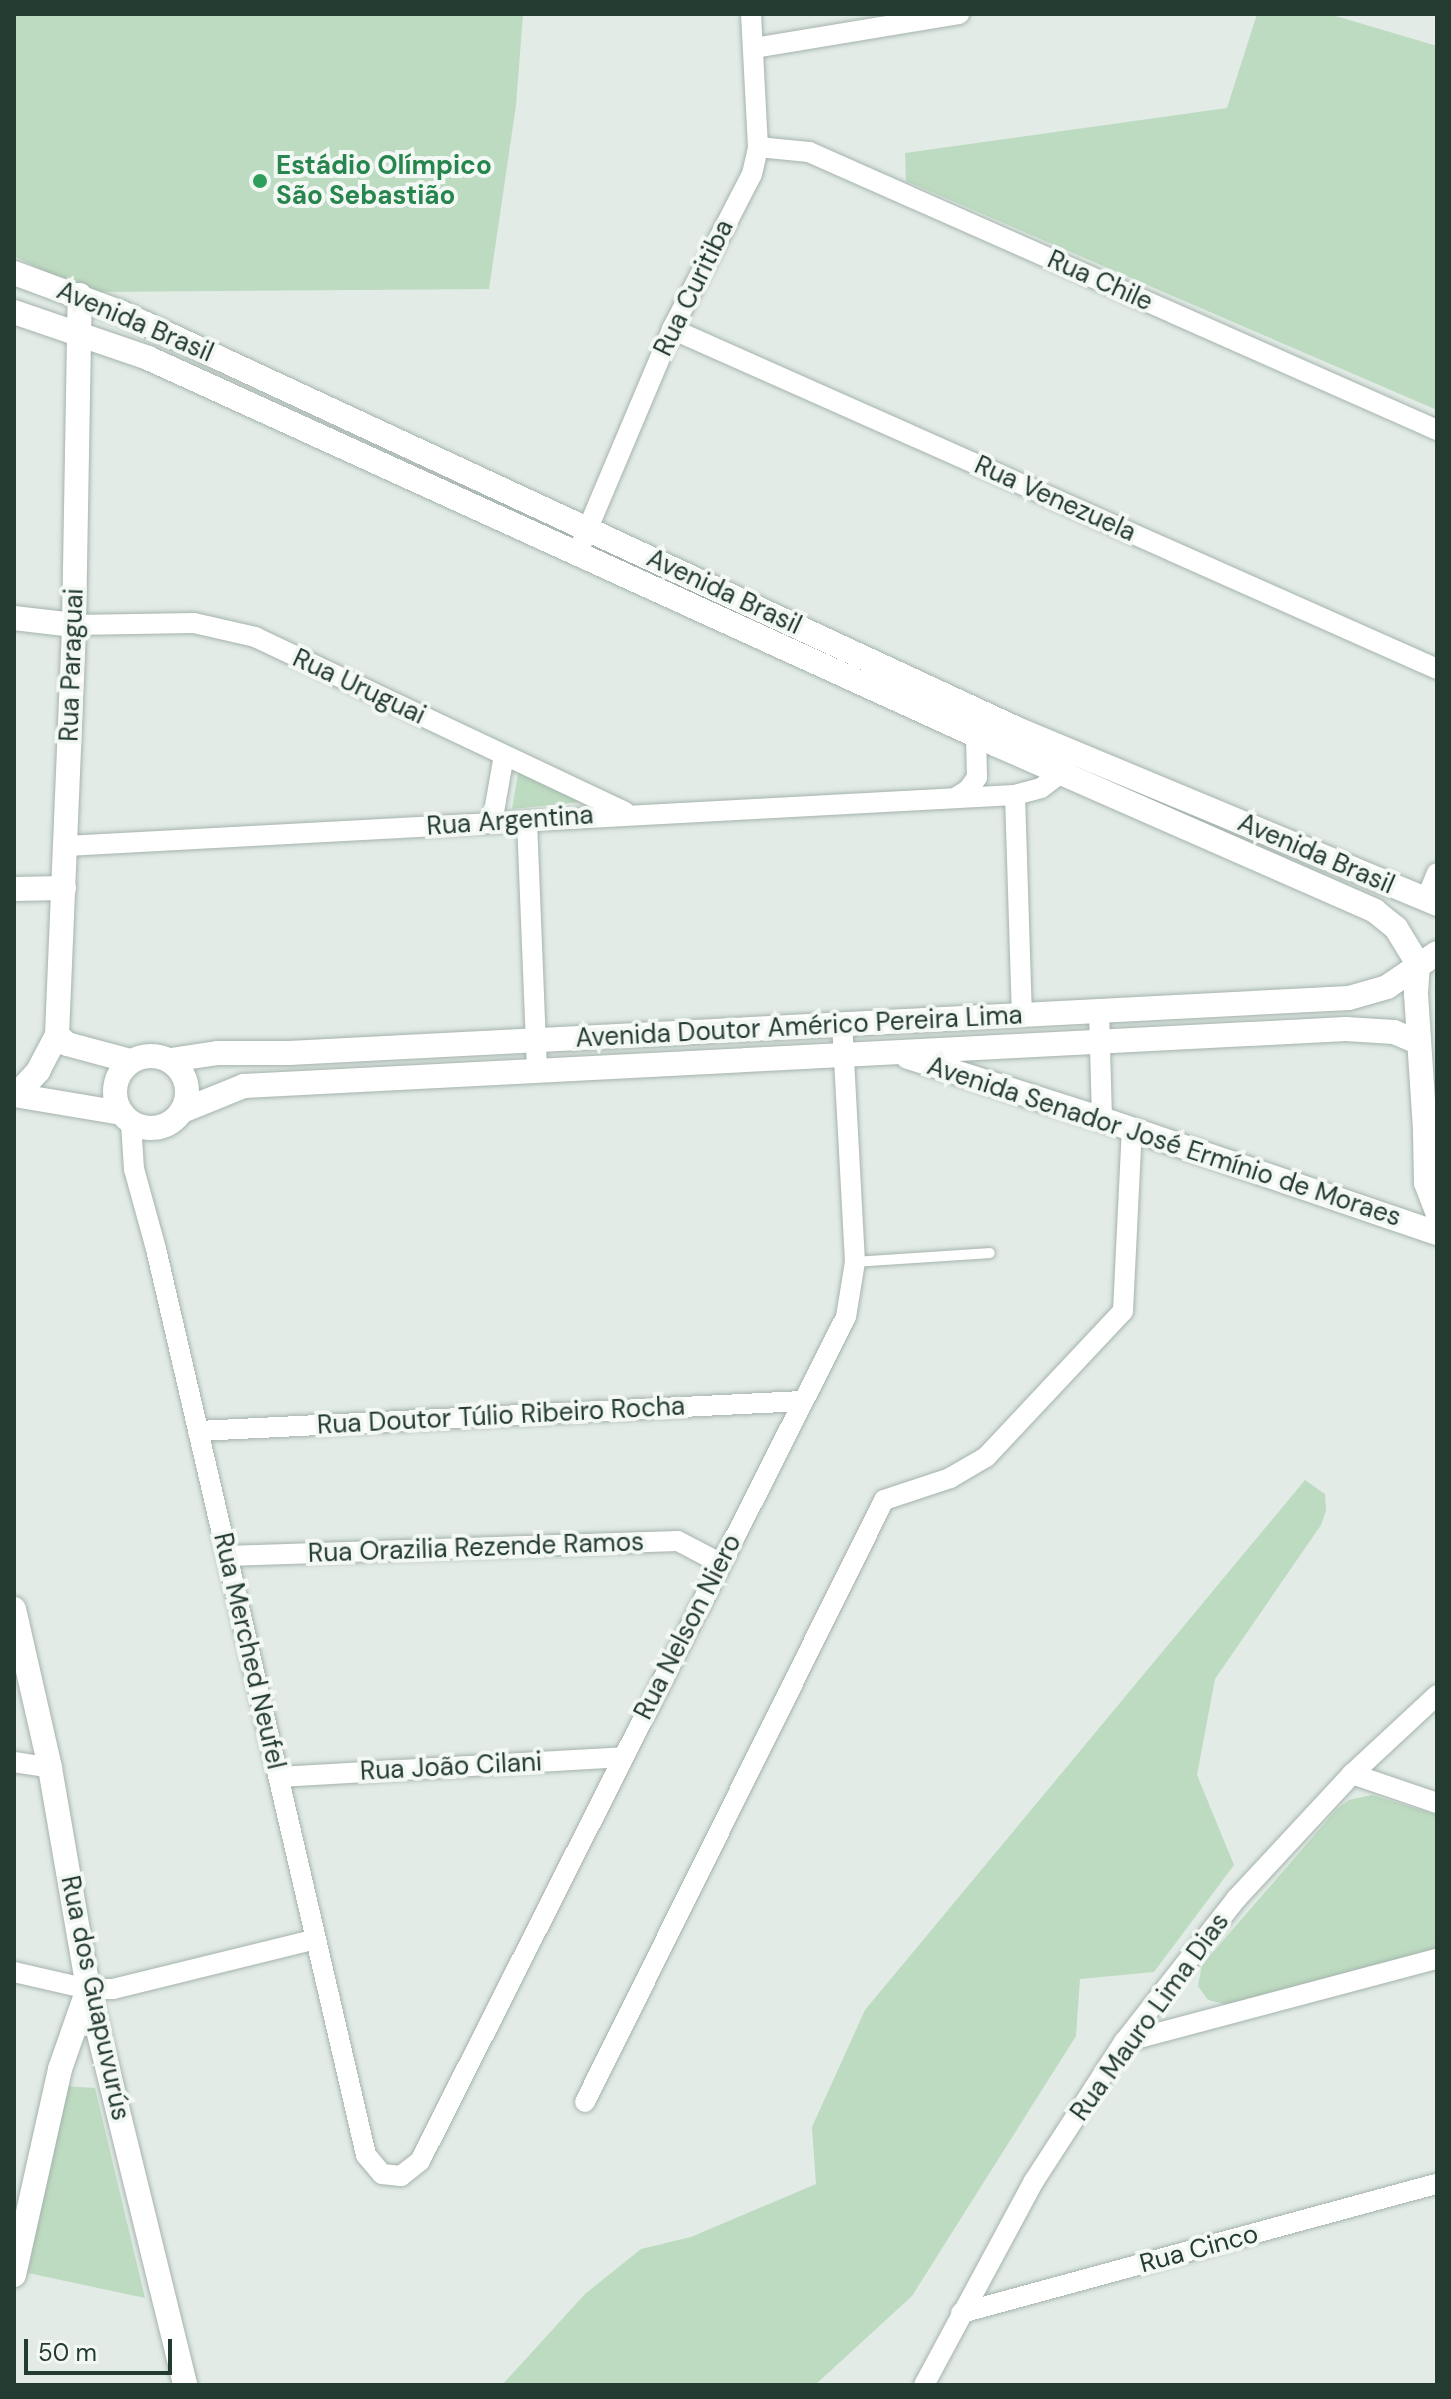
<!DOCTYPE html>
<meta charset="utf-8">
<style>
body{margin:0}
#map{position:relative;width:1451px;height:2399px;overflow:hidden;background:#e2ebe6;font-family:"DM Sans",sans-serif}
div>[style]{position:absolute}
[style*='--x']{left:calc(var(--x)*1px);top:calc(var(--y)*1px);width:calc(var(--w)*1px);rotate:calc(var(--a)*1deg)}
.green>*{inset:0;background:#bddbc1}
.roads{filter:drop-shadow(0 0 2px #a5b3ac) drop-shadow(0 0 2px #a5b3ac)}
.lane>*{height:10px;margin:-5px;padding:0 5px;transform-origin:5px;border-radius:5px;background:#fff}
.street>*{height:20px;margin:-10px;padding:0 10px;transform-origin:10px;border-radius:10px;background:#fff}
.secondary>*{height:24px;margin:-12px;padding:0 12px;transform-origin:12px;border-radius:12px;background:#fff}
.secondary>.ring{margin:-12px;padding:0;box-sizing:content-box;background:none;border:24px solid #fff;border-radius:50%}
.dots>*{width:22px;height:22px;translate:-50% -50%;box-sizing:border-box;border:4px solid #f3f8f5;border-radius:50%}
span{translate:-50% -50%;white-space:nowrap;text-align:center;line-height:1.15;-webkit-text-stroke:8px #f3f8f5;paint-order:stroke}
.leisure-label{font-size:26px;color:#27864d;font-weight:700}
.left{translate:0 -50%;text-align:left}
.street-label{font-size:26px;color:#243b31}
.frame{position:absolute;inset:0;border:16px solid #243b31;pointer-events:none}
.scale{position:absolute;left:24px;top:2339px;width:148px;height:36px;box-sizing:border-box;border:4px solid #243b31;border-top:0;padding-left:10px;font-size:24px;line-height:28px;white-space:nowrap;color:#243b31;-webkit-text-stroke:6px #f3f8f5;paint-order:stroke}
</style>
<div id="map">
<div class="green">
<i style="clip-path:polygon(14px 14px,523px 14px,516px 105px,489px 289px,87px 292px,14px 256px)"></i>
<i style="clip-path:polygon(1257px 14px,1329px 14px,1437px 46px,1437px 410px,906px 181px,905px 153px,1227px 108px)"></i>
<i style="clip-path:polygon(519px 768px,582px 802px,512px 809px)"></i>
<i style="clip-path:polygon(1305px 1480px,1325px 1494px,1326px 1511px,1321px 1525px,1215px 1679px,1197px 1775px,1234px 1865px,1154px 1972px,1080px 1979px,1076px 2036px,912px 2296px,815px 2385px,502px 2385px,585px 2294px,641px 2249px,691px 2237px,816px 2184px,812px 2127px,865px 2010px)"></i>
<i style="clip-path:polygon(1372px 1795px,1437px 1815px,1437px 1948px,1229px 2005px,1208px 2000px,1198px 1986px,1202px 1965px,1337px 1809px,1349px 1800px)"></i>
<i style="clip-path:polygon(63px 2086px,95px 2088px,145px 2298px,28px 2273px)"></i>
</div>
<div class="roads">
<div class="lane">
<i style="--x:855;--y:1262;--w:135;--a:-3.8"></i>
</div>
<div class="street">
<i style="--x:754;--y:48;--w:208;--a:-9.4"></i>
<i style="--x:758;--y:147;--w:51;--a:5.6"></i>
<i style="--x:809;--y:152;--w:687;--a:23.88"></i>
<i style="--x:672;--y:329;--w:837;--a:23.96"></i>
<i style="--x:578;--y:552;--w:242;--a:-67.1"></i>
<i style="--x:672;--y:329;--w:174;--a:-62.7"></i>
<i style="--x:752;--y:174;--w:28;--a:-77"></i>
<i style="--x:758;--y:147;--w:133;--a:-93"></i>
<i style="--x:74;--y:625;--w:120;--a:-1"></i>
<i style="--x:194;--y:623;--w:63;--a:12.9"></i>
<i style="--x:255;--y:637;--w:409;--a:25.3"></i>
<i style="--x:1015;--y:795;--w:220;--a:88.2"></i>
<i style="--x:955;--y:798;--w:15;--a:-32"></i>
<i style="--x:968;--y:790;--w:16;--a:-55"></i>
<i style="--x:977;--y:777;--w:42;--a:-91.4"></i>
<i style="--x:527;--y:821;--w:251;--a:87.7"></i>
<i style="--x:492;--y:823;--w:69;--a:-80"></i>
<i style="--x:66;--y:846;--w:950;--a:-3.08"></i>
<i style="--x:1015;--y:795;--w:27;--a:-15"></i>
<i style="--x:1041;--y:788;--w:25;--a:-37"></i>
<i style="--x:1061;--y:773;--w:14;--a:-69"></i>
<i style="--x:1426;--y:900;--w:29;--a:-68"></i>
<i style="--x:1099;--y:1011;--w:108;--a:88.4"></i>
<i style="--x:131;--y:1123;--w:46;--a:86.3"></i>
<i style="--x:134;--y:1169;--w:83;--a:74.6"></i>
<i style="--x:156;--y:1249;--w:930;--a:76.95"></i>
<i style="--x:366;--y:2155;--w:25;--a:50"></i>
<i style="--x:382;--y:2174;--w:19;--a:6"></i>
<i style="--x:401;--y:2176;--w:24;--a:-38"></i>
<i style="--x:420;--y:2161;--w:945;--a:-63.22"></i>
<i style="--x:846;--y:1317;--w:56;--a:-80.7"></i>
<i style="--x:855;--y:1262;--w:238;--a:-93.1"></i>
<i style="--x:198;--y:1431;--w:606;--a:-2.84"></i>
<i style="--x:227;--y:1556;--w:451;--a:-1.9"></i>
<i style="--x:678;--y:1541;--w:47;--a:27.6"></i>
<i style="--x:14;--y:1762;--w:36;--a:9"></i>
<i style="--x:1352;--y:1774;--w:90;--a:18.8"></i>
<i style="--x:279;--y:1777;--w:345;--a:-3.3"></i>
<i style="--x:14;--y:1972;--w:76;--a:12.9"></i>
<i style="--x:88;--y:1989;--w:25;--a:0"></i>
<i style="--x:113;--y:1989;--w:209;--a:-13.8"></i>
<i style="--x:1124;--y:2042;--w:324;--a:-14.9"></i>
<i style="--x:585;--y:2102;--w:672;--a:-63.59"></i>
<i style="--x:884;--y:1500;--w:70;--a:-18.4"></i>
<i style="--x:950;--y:1478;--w:42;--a:-30.3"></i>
<i style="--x:986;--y:1457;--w:200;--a:-46.8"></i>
<i style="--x:1123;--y:1311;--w:182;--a:-87.2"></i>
<i style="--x:961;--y:2313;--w:493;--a:-15.2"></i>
<i style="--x:924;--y:2385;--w:232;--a:-61.7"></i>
<i style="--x:1034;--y:2181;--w:166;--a:-57.1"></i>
<i style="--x:1124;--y:2042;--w:182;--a:-51.9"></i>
<i style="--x:1236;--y:1899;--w:171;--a:-47.1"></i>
<i style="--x:1352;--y:1774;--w:116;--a:-42.9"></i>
</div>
<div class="secondary">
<i style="--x:14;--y:273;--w:113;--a:20.2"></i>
<i style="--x:120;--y:312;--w:989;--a:24.93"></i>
<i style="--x:1017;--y:729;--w:455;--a:22.6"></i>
<i style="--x:14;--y:312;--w:142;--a:18.9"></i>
<i style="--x:148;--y:358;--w:931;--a:24.5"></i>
<i style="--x:995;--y:744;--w:415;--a:23.7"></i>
<i style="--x:1375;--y:911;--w:27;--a:39"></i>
<i style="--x:1396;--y:928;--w:42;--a:58.6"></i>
<i style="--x:14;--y:618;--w:60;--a:6.7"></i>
<i style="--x:14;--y:889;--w:50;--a:-1.1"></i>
<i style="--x:1418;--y:964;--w:30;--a:94"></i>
<i style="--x:1416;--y:994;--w:136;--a:86.2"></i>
<i style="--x:1425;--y:1130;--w:24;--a:60"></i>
<i style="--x:57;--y:1035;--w:13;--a:42"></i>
<i style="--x:67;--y:1044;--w:65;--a:15.1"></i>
<i class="ring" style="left:115px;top:1056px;width:48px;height:48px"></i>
<i style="--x:908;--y:1057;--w:204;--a:17.7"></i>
<i style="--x:1102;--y:1119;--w:354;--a:18.8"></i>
<i style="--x:171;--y:1060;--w:48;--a:-8.5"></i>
<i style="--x:218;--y:1053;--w:71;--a:0"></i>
<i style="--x:289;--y:1053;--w:1061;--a:-2.97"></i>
<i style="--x:1349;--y:998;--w:40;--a:-16"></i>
<i style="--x:1387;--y:987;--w:60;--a:-34.2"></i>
<i style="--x:14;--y:1095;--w:109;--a:9.5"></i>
<i style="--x:16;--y:1095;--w:33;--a:-47"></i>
<i style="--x:38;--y:1071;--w:41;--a:-62.2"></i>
<i style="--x:57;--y:1035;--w:410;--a:-87.6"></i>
<i style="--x:74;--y:625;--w:330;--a:-89"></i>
<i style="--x:182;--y:1111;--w:67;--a:-22"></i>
<i style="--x:244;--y:1086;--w:1103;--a:-2.96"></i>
<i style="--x:1346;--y:1029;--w:48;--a:3.6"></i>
<i style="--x:1394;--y:1032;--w:26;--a:23"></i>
<i style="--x:1425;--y:1132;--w:51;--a:88.9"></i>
<i style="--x:1426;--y:1183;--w:30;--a:69"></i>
<i style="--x:14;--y:1609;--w:163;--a:77.2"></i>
<i style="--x:50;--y:1768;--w:224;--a:80.2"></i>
<i style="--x:88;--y:1989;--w:408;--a:76.2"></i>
<i style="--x:14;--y:2275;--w:211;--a:-77.4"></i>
<i style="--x:60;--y:2069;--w:85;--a:-70.7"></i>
</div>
</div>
<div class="dots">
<i style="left:260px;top:181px;background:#2e9e5b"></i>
</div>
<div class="leisure-label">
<span class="left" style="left:276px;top:181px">Estádio Olímpico<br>São Sebastião</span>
</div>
<div class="street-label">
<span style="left:1100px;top:281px;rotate:24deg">Rua Chile</span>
<span style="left:694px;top:288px;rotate:-64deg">Rua Curitiba</span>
<span style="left:135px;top:322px;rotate:23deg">Avenida Brasil</span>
<span style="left:1055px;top:499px;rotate:24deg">Rua Venezuela</span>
<span style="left:724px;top:592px;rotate:25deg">Avenida Brasil</span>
<span style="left:72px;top:665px;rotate:-88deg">Rua Paraguai</span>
<span style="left:359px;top:687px;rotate:25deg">Rua Uruguai</span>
<span style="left:510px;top:821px;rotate:-4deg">Rua Argentina</span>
<span style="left:1316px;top:854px;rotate:23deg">Avenida Brasil</span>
<span style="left:799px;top:1027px;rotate:-3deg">Avenida Doutor Américo Pereira Lima</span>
<span style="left:1164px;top:1142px;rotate:18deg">Avenida Senador José Ermínio de Moraes</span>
<span style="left:501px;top:1416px;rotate:-3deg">Rua Doutor Túlio Ribeiro Rocha</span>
<span style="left:476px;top:1548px;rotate:-2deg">Rua Orazilia Rezende Ramos</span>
<span style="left:688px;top:1627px;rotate:-63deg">Rua Nelson Niero</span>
<span style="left:249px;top:1651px;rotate:77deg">Rua Merched Neufel</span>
<span style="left:451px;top:1767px;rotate:-3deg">Rua João Cilani</span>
<span style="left:95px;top:1998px;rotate:78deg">Rua dos Guapuvurús</span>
<span style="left:1150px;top:2017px;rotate:-54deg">Rua Mauro Lima Dias</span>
<span style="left:1199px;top:2249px;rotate:-15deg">Rua Cinco</span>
</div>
<div class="frame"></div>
<div class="scale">50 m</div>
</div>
